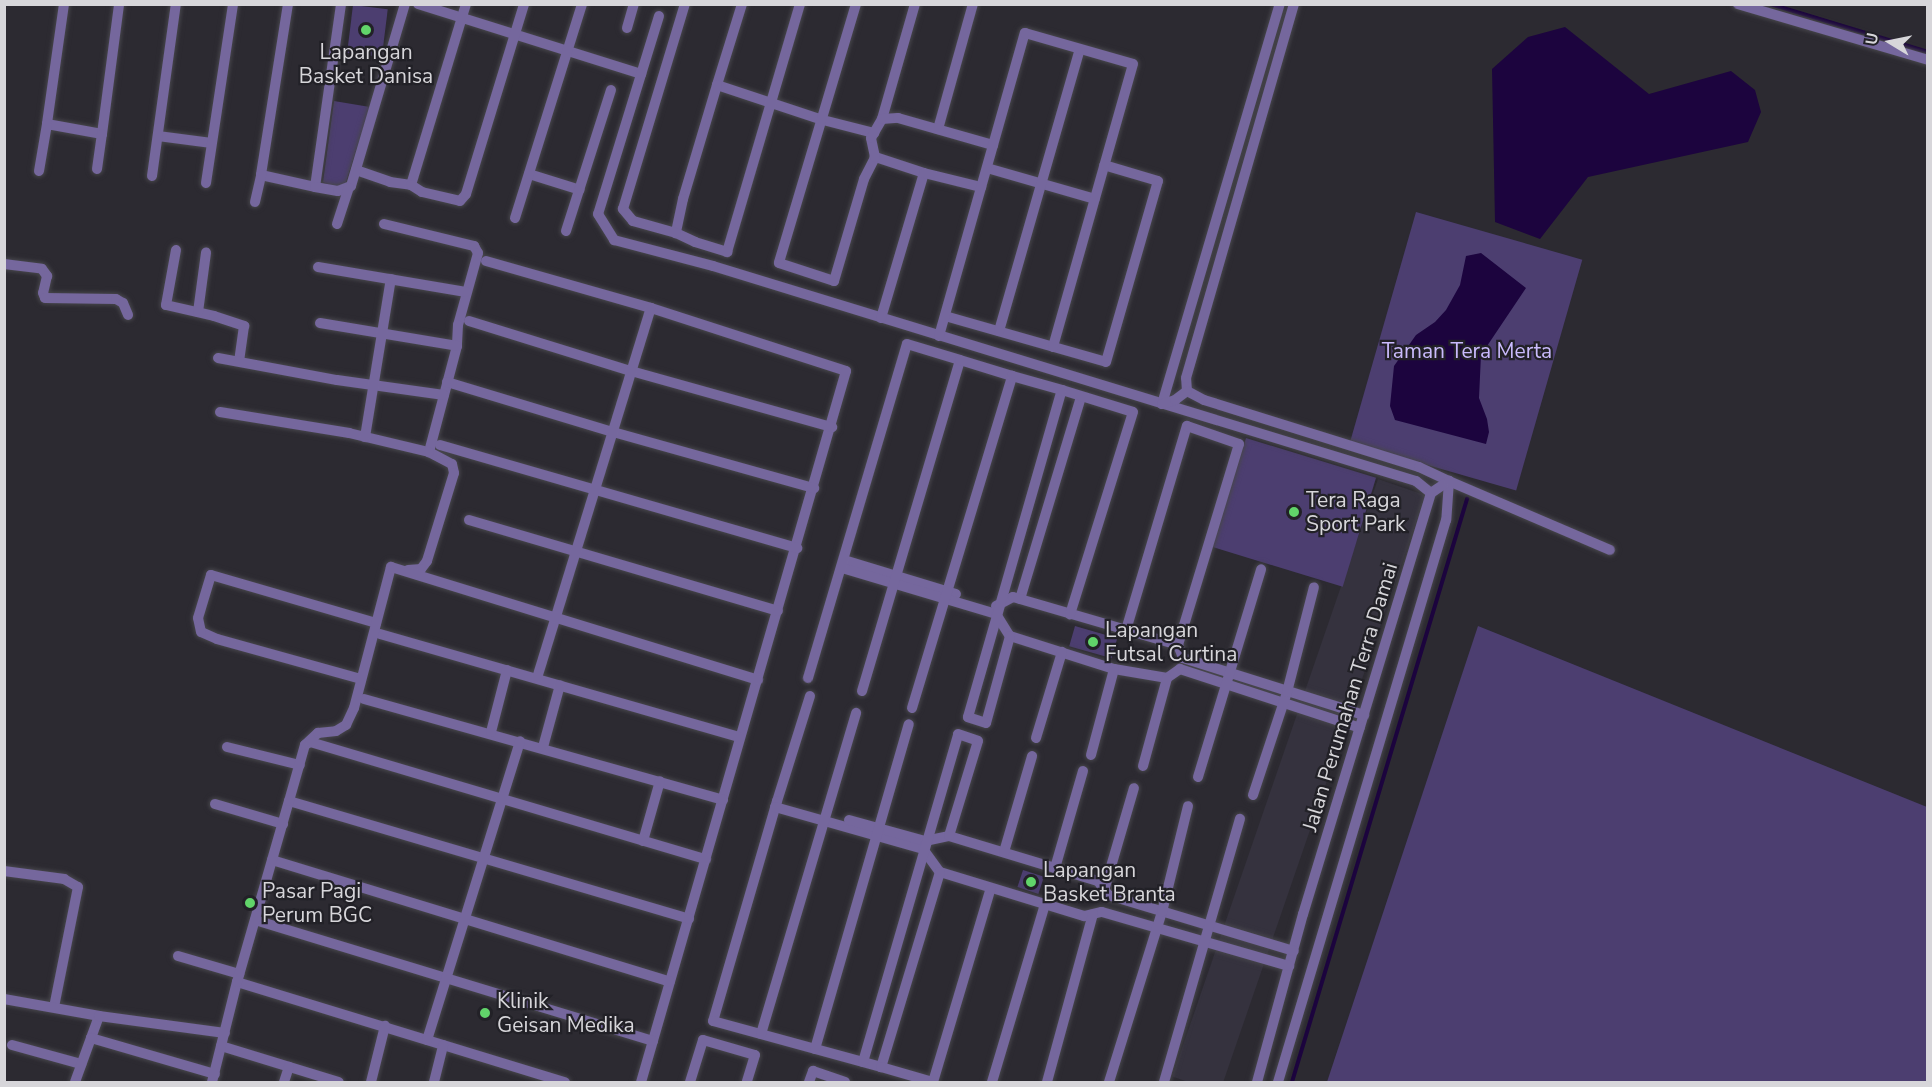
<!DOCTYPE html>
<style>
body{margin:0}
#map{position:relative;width:1932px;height:1087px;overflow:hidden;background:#2c2a31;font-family:"Nunito Sans",sans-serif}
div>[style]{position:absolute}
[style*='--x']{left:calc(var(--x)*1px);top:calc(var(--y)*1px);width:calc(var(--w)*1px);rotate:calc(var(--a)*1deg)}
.built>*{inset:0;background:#35323e;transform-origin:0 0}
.green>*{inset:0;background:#4c3e70;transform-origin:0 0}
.water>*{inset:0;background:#1c043e}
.stream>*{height:4px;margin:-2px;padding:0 2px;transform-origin:2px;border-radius:2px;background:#1c043e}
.roads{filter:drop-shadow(0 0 2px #47464c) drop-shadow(0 0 2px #47464c)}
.street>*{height:10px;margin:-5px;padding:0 5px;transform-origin:5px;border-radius:5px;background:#75679d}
.dots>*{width:16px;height:16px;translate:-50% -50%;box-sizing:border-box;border:3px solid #222127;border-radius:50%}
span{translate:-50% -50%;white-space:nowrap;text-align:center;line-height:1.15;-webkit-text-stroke:4.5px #222127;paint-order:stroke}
.poi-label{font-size:21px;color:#d7d6da}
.left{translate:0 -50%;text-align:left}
.park-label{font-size:21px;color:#cabbfd}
.street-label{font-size:21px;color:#d7d6da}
.frame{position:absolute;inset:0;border:6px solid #d7d6da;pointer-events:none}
.north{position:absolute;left:1860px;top:12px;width:60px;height:60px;-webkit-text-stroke:4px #222127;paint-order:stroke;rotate:280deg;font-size:16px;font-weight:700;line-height:24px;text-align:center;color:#d7d6da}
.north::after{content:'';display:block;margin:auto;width:21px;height:27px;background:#d7d6da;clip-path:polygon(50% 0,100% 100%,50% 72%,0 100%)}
</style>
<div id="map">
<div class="built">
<i style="left:1378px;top:479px;width:50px;height:632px;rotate:19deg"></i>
</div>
<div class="green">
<i style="left:353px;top:5px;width:35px;height:48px;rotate:7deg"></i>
<i style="clip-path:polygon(334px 101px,370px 107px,345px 185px,334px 187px,323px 182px)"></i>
<i style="left:1416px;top:212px;width:173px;height:240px;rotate:16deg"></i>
<i style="left:1246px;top:438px;width:136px;height:114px;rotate:17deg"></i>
<i style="left:1075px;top:626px;width:44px;height:21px;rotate:16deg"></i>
<i style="clip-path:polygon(1478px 626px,1927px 807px,1927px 1082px,1327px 1082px)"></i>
<i style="left:1023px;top:870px;width:22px;height:18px;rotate:18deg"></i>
</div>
<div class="water">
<i style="clip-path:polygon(1565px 27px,1649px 94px,1731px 71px,1755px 90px,1761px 112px,1748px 142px,1588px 177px,1540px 239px,1495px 222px,1492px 69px,1528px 37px)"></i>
<i style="clip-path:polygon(1481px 253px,1526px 288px,1481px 355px,1479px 398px,1487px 419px,1489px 432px,1486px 444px,1395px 420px,1390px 406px,1394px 366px,1416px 335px,1435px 322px,1446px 310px,1460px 285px,1466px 256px)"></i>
</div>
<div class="stream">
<i style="--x:1770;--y:4;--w:165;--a:16.9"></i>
<i style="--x:1292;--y:1082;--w:609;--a:-73.29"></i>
</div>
<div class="roads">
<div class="street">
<i style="--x:64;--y:4;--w:121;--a:98.1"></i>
<i style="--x:47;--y:124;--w:56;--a:10.3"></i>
<i style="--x:102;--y:134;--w:131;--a:-82.5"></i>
<i style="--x:288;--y:4;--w:173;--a:99"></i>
<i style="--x:261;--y:175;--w:55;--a:12.5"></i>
<i style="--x:315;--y:187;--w:185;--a:-81.9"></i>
<i style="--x:418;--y:4;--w:234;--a:17.4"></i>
<i style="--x:742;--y:4;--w:85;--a:107.2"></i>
<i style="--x:717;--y:85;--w:112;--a:18.3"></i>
<i style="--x:823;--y:120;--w:53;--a:14.3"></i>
<i style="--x:856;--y:4;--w:270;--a:106.6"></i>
<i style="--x:779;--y:263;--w:58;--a:18.1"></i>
<i style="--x:834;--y:281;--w:106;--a:-73.6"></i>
<i style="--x:864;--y:179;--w:25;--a:-63"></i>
<i style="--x:1738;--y:4;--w:198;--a:16.4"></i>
<i style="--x:659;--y:16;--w:207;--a:107.1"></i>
<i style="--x:598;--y:214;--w:31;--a:58"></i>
<i style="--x:614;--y:240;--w:102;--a:14.7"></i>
<i style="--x:713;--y:266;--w:735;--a:17.01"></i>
<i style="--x:1416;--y:481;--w:19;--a:39"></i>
<i style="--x:1431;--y:493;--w:440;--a:106.9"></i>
<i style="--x:1303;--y:914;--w:174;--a:105.3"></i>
<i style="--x:627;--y:28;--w:25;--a:-74"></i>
<i style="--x:717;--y:85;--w:119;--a:106.6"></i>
<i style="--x:683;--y:199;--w:35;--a:102"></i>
<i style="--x:676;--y:233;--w:21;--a:25"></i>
<i style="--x:695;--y:242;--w:34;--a:17"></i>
<i style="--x:727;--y:252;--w:259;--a:-73.6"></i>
<i style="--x:882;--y:119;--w:120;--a:-74"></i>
<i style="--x:938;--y:129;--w:130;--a:-74.4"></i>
<i style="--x:158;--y:136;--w:54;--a:7.4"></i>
<i style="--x:987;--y:168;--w:112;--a:16"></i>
<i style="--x:97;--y:169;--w:35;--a:-82"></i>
<i style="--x:356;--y:170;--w:36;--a:19"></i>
<i style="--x:390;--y:182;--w:21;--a:8"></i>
<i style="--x:411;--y:185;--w:189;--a:-73.1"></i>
<i style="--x:39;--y:171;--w:48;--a:-80.3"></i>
<i style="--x:924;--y:173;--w:52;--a:-161.9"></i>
<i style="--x:875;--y:157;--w:19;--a:-102"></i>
<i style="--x:871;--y:138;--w:22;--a:-60"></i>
<i style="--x:882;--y:119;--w:16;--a:-4"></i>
<i style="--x:898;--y:118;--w:99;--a:15.9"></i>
<i style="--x:529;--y:174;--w:53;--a:17.4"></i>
<i style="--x:152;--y:176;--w:174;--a:-82.1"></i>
<i style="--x:206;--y:183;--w:181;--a:-81.4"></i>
<i style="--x:411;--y:185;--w:13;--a:32"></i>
<i style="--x:422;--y:192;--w:39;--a:13"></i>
<i style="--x:460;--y:201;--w:9;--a:-49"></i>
<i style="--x:466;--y:194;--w:199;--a:-73"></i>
<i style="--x:315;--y:187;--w:23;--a:10"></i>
<i style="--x:338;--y:191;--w:14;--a:-21"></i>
<i style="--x:351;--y:186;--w:190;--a:-73.5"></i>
<i style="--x:255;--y:202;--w:28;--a:-77"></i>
<i style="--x:515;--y:218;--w:224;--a:-72.6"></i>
<i style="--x:337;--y:224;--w:38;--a:-72"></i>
<i style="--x:384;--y:224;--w:93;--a:13.7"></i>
<i style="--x:474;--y:246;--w:8;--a:60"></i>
<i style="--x:478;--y:253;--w:75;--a:105.5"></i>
<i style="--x:458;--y:325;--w:21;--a:93"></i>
<i style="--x:457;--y:346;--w:110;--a:104.8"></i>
<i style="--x:429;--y:452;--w:26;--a:28"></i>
<i style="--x:452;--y:464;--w:9;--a:77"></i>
<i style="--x:454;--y:473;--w:92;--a:107.1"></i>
<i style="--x:427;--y:561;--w:10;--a:127"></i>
<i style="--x:421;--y:569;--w:13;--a:176"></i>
<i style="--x:566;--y:231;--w:148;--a:-72.3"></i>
<i style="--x:676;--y:233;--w:45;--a:-164.4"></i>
<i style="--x:633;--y:221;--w:16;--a:-130"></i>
<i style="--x:623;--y:209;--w:214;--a:-73.2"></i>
<i style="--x:176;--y:250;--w:56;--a:100.3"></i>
<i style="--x:166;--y:305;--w:49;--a:12.9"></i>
<i style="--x:214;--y:316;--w:32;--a:18"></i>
<i style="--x:244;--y:326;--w:35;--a:98"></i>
<i style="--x:486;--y:261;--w:172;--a:15.9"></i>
<i style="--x:651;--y:308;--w:205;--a:17.9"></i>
<i style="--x:846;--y:371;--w:740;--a:106.08"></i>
<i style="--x:4;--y:264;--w:38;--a:7"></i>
<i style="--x:42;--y:269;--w:9;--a:54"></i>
<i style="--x:47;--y:276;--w:17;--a:103"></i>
<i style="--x:43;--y:293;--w:5;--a:68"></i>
<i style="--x:45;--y:298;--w:71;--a:0.8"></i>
<i style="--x:116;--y:299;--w:8;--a:30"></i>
<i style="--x:123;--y:303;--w:13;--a:67"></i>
<i style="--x:318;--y:267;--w:150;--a:9.6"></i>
<i style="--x:198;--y:312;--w:60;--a:-82.3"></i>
<i style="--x:945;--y:316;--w:167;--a:15.9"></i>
<i style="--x:1106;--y:362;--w:188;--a:-74"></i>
<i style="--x:1158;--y:181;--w:56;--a:-163.5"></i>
<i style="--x:881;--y:318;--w:151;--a:-73.5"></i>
<i style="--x:924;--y:173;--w:59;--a:13.8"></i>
<i style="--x:469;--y:321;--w:170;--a:17.2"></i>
<i style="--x:631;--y:371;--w:209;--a:15.6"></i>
<i style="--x:320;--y:323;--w:139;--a:9.5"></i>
<i style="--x:999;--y:331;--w:293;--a:-74"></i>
<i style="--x:939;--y:336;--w:315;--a:-74.2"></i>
<i style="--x:1025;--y:33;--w:112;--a:16"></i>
<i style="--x:1133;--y:64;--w:294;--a:105.8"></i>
<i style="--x:218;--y:358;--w:121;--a:10.5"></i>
<i style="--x:337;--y:380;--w:108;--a:8"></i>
<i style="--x:447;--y:382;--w:173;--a:16.8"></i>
<i style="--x:613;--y:432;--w:209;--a:15.6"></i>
<i style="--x:1187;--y:391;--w:19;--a:28"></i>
<i style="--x:1204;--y:400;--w:225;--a:17.3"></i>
<i style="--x:1419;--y:467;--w:33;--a:25"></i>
<i style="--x:1449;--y:481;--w:39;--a:94"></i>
<i style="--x:1446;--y:520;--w:587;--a:106.64"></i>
<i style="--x:1187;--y:391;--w:13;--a:-94"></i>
<i style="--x:1186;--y:378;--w:389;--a:-73.9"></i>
<i style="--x:1162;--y:404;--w:417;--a:-73.6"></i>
<i style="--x:1162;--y:404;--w:14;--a:-17"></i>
<i style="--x:1175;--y:400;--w:15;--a:-37"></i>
<i style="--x:220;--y:412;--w:131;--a:9.2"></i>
<i style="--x:349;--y:433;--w:82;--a:13.4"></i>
<i style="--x:365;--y:437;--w:160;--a:-80.7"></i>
<i style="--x:440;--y:445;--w:372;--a:16.1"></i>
<i style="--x:1431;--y:493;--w:22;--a:-34"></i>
<i style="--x:1449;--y:481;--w:175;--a:23.2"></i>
<i style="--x:469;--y:520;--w:322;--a:16.4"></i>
<i style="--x:844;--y:560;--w:117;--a:16.9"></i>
<i style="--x:842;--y:568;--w:161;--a:16.6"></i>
<i style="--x:996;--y:614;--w:26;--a:58"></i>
<i style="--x:1010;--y:636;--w:109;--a:17.6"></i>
<i style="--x:1114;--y:669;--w:54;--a:9.6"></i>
<i style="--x:1167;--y:678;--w:16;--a:-35"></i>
<i style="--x:1180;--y:669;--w:189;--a:18.1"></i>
<i style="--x:1020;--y:599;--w:211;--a:-73.2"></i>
<i style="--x:996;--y:606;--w:19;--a:-28"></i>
<i style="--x:1013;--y:597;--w:172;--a:16.2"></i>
<i style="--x:1178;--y:645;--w:14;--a:69"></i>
<i style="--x:1183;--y:658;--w:190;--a:17.5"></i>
<i style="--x:1126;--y:630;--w:213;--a:-73.4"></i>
<i style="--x:1187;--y:426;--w:55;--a:19.1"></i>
<i style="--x:1239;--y:444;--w:210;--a:106.9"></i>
<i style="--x:380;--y:634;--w:374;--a:16"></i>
<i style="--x:1010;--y:636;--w:90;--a:105.4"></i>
<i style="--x:986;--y:723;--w:19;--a:-162"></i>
<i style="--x:968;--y:717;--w:340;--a:-74"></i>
<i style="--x:1062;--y:390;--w:74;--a:17.2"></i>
<i style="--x:1133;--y:412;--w:212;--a:107.3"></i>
<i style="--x:537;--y:678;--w:387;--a:-72.9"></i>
<i style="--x:808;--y:678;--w:348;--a:-73.5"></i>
<i style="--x:907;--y:344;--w:55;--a:16.8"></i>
<i style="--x:361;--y:679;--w:149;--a:-164.5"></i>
<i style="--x:217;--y:639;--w:17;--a:-156"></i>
<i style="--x:201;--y:632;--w:14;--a:-102"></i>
<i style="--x:198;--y:618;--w:45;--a:-73.2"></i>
<i style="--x:211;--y:575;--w:172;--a:16.2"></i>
<i style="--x:862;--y:691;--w:345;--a:-73.5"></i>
<i style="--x:960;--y:360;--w:54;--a:17.1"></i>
<i style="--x:810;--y:696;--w:110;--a:107.4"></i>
<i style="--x:777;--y:801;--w:229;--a:106.2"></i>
<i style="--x:713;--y:1021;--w:174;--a:15.3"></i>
<i style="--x:364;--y:699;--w:373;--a:15.7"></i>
<i style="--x:912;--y:708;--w:347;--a:-73.2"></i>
<i style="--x:1012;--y:376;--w:52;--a:15.6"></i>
<i style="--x:491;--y:732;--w:64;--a:-75.5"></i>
<i style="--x:1036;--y:738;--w:90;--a:-73.2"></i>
<i style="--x:305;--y:745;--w:18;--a:-43"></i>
<i style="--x:318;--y:733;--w:18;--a:-6"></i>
<i style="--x:336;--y:731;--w:12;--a:-31"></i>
<i style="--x:346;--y:725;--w:19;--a:-65"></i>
<i style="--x:354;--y:708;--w:146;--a:-75.3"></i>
<i style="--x:391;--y:567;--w:384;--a:17.1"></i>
<i style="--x:227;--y:747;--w:75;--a:13.9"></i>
<i style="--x:543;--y:747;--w:64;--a:-74.7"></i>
<i style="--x:1091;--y:755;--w:89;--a:-75"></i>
<i style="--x:1143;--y:766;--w:91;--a:-74.7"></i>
<i style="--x:1198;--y:777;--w:217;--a:-73.1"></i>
<i style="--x:1253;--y:795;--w:108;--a:-71.7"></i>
<i style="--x:1287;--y:692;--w:108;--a:-75.6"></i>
<i style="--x:289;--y:801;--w:417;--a:16.4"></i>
<i style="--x:215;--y:804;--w:71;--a:16.4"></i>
<i style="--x:775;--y:807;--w:154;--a:15.8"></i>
<i style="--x:923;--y:849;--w:29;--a:54"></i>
<i style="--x:940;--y:872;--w:151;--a:17"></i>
<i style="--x:1084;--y:916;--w:18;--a:-13"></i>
<i style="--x:1102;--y:912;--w:195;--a:16.1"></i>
<i style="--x:849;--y:820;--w:79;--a:15.4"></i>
<i style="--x:925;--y:841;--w:25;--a:-12"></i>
<i style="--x:949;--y:836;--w:156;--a:16.8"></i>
<i style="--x:1098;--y:881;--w:17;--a:54"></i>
<i style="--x:1108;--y:895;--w:194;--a:16.8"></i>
<i style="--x:643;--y:841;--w:62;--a:-74.2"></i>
<i style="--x:1004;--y:852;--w:100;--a:-73.7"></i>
<i style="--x:272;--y:860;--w:416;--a:17"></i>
<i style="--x:1055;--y:868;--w:101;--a:-73.9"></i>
<i style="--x:4;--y:871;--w:61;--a:7.6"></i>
<i style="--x:64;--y:879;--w:16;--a:30"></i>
<i style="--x:78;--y:887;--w:122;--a:101.3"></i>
<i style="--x:940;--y:872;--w:204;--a:106.8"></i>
<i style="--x:881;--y:1067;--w:54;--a:16.1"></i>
<i style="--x:933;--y:1082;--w:202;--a:-73.4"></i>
<i style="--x:1105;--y:887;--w:103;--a:-73.7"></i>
<i style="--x:255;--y:920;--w:416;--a:16.9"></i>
<i style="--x:178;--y:956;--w:64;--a:16.4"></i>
<i style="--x:237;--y:982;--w:343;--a:17"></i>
<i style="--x:4;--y:999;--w:97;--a:10.1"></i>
<i style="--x:761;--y:1034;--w:335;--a:-73.5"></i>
<i style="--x:91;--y:1038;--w:23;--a:-70"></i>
<i style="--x:99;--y:1016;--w:127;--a:7.7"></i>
<i style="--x:427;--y:1040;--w:313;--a:-72.7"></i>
<i style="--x:12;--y:1045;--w:72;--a:15.4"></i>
<i style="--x:221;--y:1046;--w:123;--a:17"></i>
<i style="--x:815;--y:1049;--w:338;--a:-73.9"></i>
<i style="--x:863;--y:1062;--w:341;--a:-73.8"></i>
<i style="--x:958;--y:734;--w:21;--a:19"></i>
<i style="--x:978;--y:741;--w:99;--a:107"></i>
<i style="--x:75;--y:1082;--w:47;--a:-70"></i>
<i style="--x:91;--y:1038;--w:129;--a:16.2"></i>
<i style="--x:212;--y:1082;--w:103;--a:-76"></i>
<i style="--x:237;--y:982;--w:188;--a:-74"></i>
<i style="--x:289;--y:801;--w:58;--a:-74.1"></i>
<i style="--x:305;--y:745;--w:6;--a:-31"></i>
<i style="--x:310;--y:742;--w:413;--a:16.5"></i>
<i style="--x:284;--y:1082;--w:16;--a:-72"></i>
<i style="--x:371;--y:1082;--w:58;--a:-76"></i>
<i style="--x:434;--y:1082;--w:38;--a:-76"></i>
<i style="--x:690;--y:1082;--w:44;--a:-72.8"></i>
<i style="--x:703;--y:1040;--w:54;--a:16.1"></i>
<i style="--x:755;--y:1055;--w:28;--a:107"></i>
<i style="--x:809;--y:1082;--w:12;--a:-70"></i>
<i style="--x:813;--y:1071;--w:34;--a:19"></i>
<i style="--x:992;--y:1082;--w:186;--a:-73.4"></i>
<i style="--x:1047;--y:1082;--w:174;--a:-74.7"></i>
<i style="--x:1109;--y:1082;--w:178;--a:-72.7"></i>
<i style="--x:1162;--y:912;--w:109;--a:-76.2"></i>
<i style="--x:1164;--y:1082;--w:274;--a:-73.9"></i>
</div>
</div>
<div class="dots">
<i style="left:366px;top:30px;background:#61d46a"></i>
<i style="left:1294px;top:512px;background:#61d46a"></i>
<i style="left:1093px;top:642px;background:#61d46a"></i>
<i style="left:1031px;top:882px;background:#61d46a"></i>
<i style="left:250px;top:903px;background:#61d46a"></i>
<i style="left:485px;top:1013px;background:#61d46a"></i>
</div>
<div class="poi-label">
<span style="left:366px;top:64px">Lapangan<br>Basket Danisa</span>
<span class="left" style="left:1306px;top:512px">Tera Raga<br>Sport Park</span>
<span class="left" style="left:1105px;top:642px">Lapangan<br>Futsal Curtina</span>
<span class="left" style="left:1043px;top:882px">Lapangan<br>Basket Branta</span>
<span class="left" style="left:262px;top:903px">Pasar Pagi<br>Perum BGC</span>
<span class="left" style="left:497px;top:1013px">Klinik<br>Geisan Medika</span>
</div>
<div class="park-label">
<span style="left:1467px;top:351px">Taman Tera Merta</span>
</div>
<div class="street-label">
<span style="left:1350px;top:697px;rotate:-73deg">Jalan Perumahan Terra Damai</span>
</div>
<div class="frame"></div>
<div class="north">U</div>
</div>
